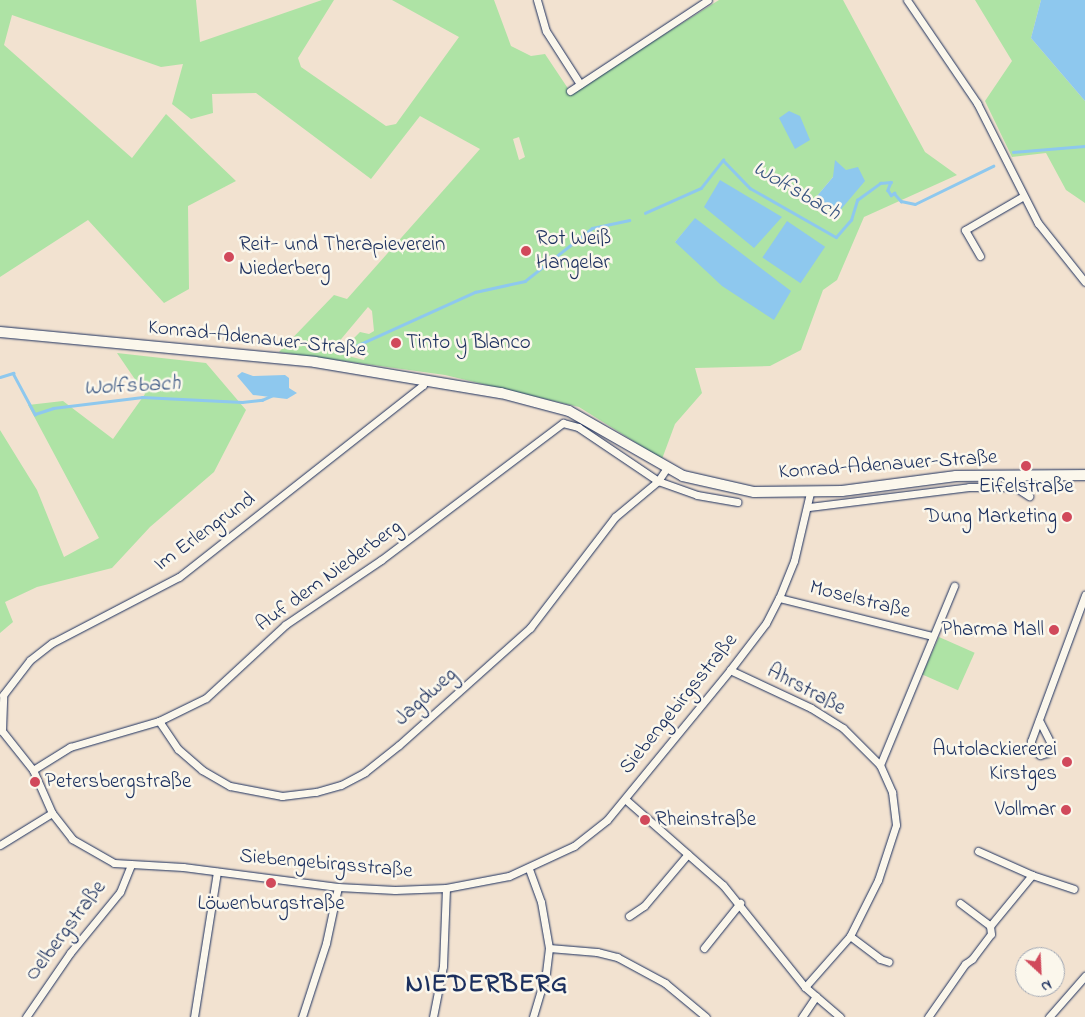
<!DOCTYPE html>
<meta charset="utf-8">
<style>
body{margin:0}
#map{position:relative;width:1085px;height:1017px;overflow:hidden;background:#f2e2d0;font-family:"Indie Flower",sans-serif}
div>[style]{position:absolute}
[style*='--x']{left:calc(var(--x)*1px);top:calc(var(--y)*1px);width:calc(var(--w)*1px);rotate:calc(var(--a)*1deg)}
.green>*{inset:0;background:#aee3a5;transform-origin:0 0}
.water>*{inset:0;background:#8ec8ee;transform-origin:0 0}
.stream>*{height:2.5px;margin:-1.25px;padding:0 1.25px;transform-origin:1.25px;border-radius:1.25px;background:#8ec8ee}
.roads{filter:drop-shadow(0 0 1px #1b2f5e) drop-shadow(0 0 1px #1b2f5e)}
.street>*{height:7px;margin:-3.5px;padding:0 3.5px;transform-origin:3.5px;border-radius:3.5px;background:#fbf7ec}
.secondary>*{height:10px;margin:-5px;padding:0 5px;transform-origin:5px;border-radius:5px;background:#fbf7ec}
.dots>*{width:14px;height:14px;translate:-50% -50%;box-sizing:border-box;border:2px solid #fbf7ec;border-radius:50%}
span{translate:-50% -50%;white-space:nowrap;text-align:center;line-height:1.15;-webkit-text-stroke:5px #fbf7ec;paint-order:stroke}
.poi-label{font-size:21px;color:#1b2f5e}
.left{translate:0 -50%;text-align:left}
.right{translate:-100% -50%;text-align:right}
.street-label{font-size:21px;color:#1b2f5e}
.water-label{font-size:22px;color:#385582;font-style:italic}
.district-label{font-size:26px;color:#1b2f5e;font-weight:700;letter-spacing:1px}
.north{position:absolute;left:1015px;top:947px;width:50px;height:50px;box-sizing:border-box;background:#fbf7ec;border:1px solid #a1a7b3;border-radius:50%;rotate:155deg;font-size:14px;font-weight:700;line-height:20px;text-align:center;color:#1b2f5e}
.north::after{content:'';display:block;margin:auto;width:18px;height:22px;background:#d1495b;clip-path:polygon(50% 0,100% 100%,50% 72%,0 100%)}
</style>
<div id="map">
<div class="green">
<i style="clip-path:polygon(evenodd,0 0,196px 0,200px 42px,322px 0,334px 0,298px 58px,301px 67px,386px 126px,396px 124px,459px 37px,392px 0,494px 0,511px 46px,531px 56px,545px 54px,571px 93px,719px 0,843px 0,925px 152px,957px 175px,864px 217px,837px 280px,823px 290px,801px 350px,770px 366px,695px 368px,702px 393px,675px 424px,662px 459px,579px 407px,445px 375px,279px 352px,334px 295px,347px 299px,480px 149px,420px 116px,371px 179px,256px 93px,212px 94px,213px 113px,191px 119px,172px 104px,183px 64px,161px 67px,12px 15px,4px 45px,132px 158px,166px 114px,236px 181px,188px 206px,189px 289px,164px 303px,88px 220px,0 277px,0 0,519px 137px,525px 157px,519px 160px,513px 139px,519px 137px,0 0,833px 177px,837px 213px,817px 196px,833px 177px,0 0,695px 219px,739px 255px,675px 242px,695px 219px,0 0,368px 307px,372px 311px,374px 331px,369px 334px,360px 332px,353px 339px,352px 347px,365px 357px,364px 360px,344px 355px,337px 344px,368px 307px)"></i>
<i style="clip-path:polygon(975px 0,1041px 0,1031px 38px,1085px 101px,1085px 203px,1066px 190px,1046px 153px,1012px 157px,985px 101px,1012px 61px)"></i>
<i style="clip-path:polygon(117px 353px,206px 363px,246px 410px,214px 472px,150px 527px,112px 568px,37px 587px,5px 602px,13px 622px,0 633px,0 430px,37px 490px,64px 557px,99px 538px,28px 405px,63px 401px,113px 439px,145px 394px)"></i>
<i style="left:939px;top:637px;width:39px;height:41px;rotate:24deg"></i>
</div>
<div class="water">
<i style="clip-path:polygon(1041px 0,1085px 0,1085px 101px,1031px 38px)"></i>
<i style="clip-path:polygon(789px 111px,800px 116px,810px 140px,795px 149px,779px 118px)"></i>
<i style="clip-path:polygon(835px 160px,846px 170px,858px 167px,865px 181px,837px 214px,817px 196px,833px 177px)"></i>
<i style="clip-path:polygon(720px 180px,782px 217px,754px 248px,704px 207px)"></i>
<i style="clip-path:polygon(695px 218px,791px 291px,774px 320px,722px 286px,675px 242px)"></i>
<i style="left:787px;top:221px;width:46px;height:44px;rotate:34deg"></i>
<i style="clip-path:polygon(242px 372px,253px 376px,285px 375px,289px 378px,289px 388px,297px 393px,287px 399px,253px 395px,237px 376px)"></i>
</div>
<div class="stream">
<i style="--x:1013;--y:152;--w:72;--a:-4.8"></i>
<i style="--x:645;--y:213;--w:61;--a:-24.1"></i>
<i style="--x:701;--y:188;--w:36;--a:-52"></i>
<i style="--x:723;--y:160;--w:39;--a:46"></i>
<i style="--x:750;--y:188;--w:99;--a:29.7"></i>
<i style="--x:836;--y:237;--w:23;--a:-49"></i>
<i style="--x:851;--y:220;--w:21;--a:-73"></i>
<i style="--x:857;--y:200;--w:29;--a:-36"></i>
<i style="--x:880;--y:183;--w:11;--a:-5"></i>
<i style="--x:891;--y:182;--w:9;--a:111"></i>
<i style="--x:888;--y:190;--w:6;--a:59"></i>
<i style="--x:891;--y:195;--w:4;--a:-34"></i>
<i style="--x:894;--y:193;--w:11;--a:49"></i>
<i style="--x:901;--y:201;--w:14;--a:12"></i>
<i style="--x:915;--y:204;--w:87;--a:-26"></i>
<i style="--x:356;--y:346;--w:131;--a:-24.4"></i>
<i style="--x:475;--y:292;--w:51;--a:-12.4"></i>
<i style="--x:525;--y:281;--w:85;--a:-38.3"></i>
<i style="--x:592;--y:228;--w:38;--a:-12"></i>
<i style="--x:0;--y:377;--w:14;--a:-17"></i>
<i style="--x:13;--y:373;--w:47;--a:61.8"></i>
<i style="--x:35;--y:414;--w:19;--a:-18"></i>
<i style="--x:53;--y:408;--w:90;--a:-7"></i>
<i style="--x:142;--y:397;--w:100;--a:2.9"></i>
<i style="--x:242;--y:402;--w:20;--a:-6"></i>
<i style="--x:262;--y:400;--w:12;--a:-24"></i>
</div>
<div class="roads">
<div class="street">
<i style="--x:537;--y:0;--w:32;--a:74"></i>
<i style="--x:546;--y:31;--w:63;--a:57.3"></i>
<i style="--x:907;--y:0;--w:125;--a:55.8"></i>
<i style="--x:977;--y:103;--w:135;--a:63.1"></i>
<i style="--x:1038;--y:223;--w:75;--a:51.5"></i>
<i style="--x:570;--y:91;--w:165;--a:-33.4"></i>
<i style="--x:980;--y:256;--w:30;--a:-120"></i>
<i style="--x:965;--y:230;--w:66;--a:-30.1"></i>
<i style="--x:809;--y:507;--w:161;--a:-7.1"></i>
<i style="--x:969;--y:487;--w:46;--a:0"></i>
<i style="--x:1015;--y:487;--w:17;--a:33"></i>
<i style="--x:779;--y:598;--w:158;--a:13.9"></i>
<i style="--x:730;--y:670;--w:89;--a:25.1"></i>
<i style="--x:811;--y:708;--w:38;--a:32"></i>
<i style="--x:843;--y:728;--w:52;--a:45"></i>
<i style="--x:880;--y:765;--w:30;--a:66"></i>
<i style="--x:892;--y:792;--w:33;--a:83"></i>
<i style="--x:896;--y:825;--w:58;--a:108.1"></i>
<i style="--x:878;--y:880;--w:63;--a:116.6"></i>
<i style="--x:850;--y:936;--w:68;--a:131.4"></i>
<i style="--x:1039;--y:720;--w:27;--a:63"></i>
<i style="--x:1051;--y:744;--w:10;--a:114"></i>
<i style="--x:1047;--y:753;--w:7;--a:164"></i>
<i style="--x:1040;--y:755;--w:11;--a:-146"></i>
<i style="--x:1031;--y:749;--w:8;--a:-90"></i>
<i style="--x:1031;--y:741;--w:156;--a:-69.7"></i>
<i style="--x:159;--y:721;--w:34;--a:56"></i>
<i style="--x:178;--y:749;--w:32;--a:41"></i>
<i style="--x:202;--y:770;--w:32;--a:30"></i>
<i style="--x:230;--y:786;--w:53;--a:10.9"></i>
<i style="--x:282;--y:796;--w:34;--a:-7"></i>
<i style="--x:316;--y:792;--w:26;--a:-16"></i>
<i style="--x:341;--y:785;--w:27;--a:-28"></i>
<i style="--x:365;--y:772;--w:43;--a:-38.5"></i>
<i style="--x:399;--y:745;--w:176;--a:-41.8"></i>
<i style="--x:530;--y:628;--w:140;--a:-52.6"></i>
<i style="--x:615;--y:517;--w:56;--a:-39.9"></i>
<i style="--x:658;--y:481;--w:14;--a:-56"></i>
<i style="--x:2;--y:731;--w:50;--a:51.5"></i>
<i style="--x:33;--y:770;--w:47;--a:66.2"></i>
<i style="--x:52;--y:813;--w:33;--a:52"></i>
<i style="--x:72;--y:839;--w:48;--a:29.7"></i>
<i style="--x:114;--y:863;--w:69;--a:3.3"></i>
<i style="--x:183;--y:867;--w:156;--a:7.4"></i>
<i style="--x:338;--y:887;--w:57;--a:3"></i>
<i style="--x:395;--y:890;--w:51;--a:-2.2"></i>
<i style="--x:446;--y:888;--w:64;--a:-10.8"></i>
<i style="--x:509;--y:876;--w:72;--a:-24.8"></i>
<i style="--x:574;--y:846;--w:42;--a:-38.2"></i>
<i style="--x:607;--y:820;--w:194;--a:-50.6"></i>
<i style="--x:730;--y:670;--w:59;--a:-52.5"></i>
<i style="--x:766;--y:623;--w:28;--a:-63"></i>
<i style="--x:779;--y:598;--w:40;--a:-68"></i>
<i style="--x:794;--y:561;--w:70;--a:-76.8"></i>
<i style="--x:2;--y:731;--w:36;--a:-88"></i>
<i style="--x:3;--y:695;--w:44;--a:-52.4"></i>
<i style="--x:30;--y:660;--w:28;--a:-38"></i>
<i style="--x:52;--y:643;--w:143;--a:-27.5"></i>
<i style="--x:179;--y:577;--w:310;--a:-38.2"></i>
<i style="--x:423;--y:385;--w:6;--a:-72"></i>
<i style="--x:880;--y:765;--w:194;--a:-67.5"></i>
<i style="--x:33;--y:770;--w:44;--a:-31.9"></i>
<i style="--x:70;--y:747;--w:93;--a:-16.3"></i>
<i style="--x:159;--y:721;--w:52;--a:-26.1"></i>
<i style="--x:206;--y:698;--w:108;--a:-42.7"></i>
<i style="--x:285;--y:625;--w:116;--a:-34.1"></i>
<i style="--x:381;--y:560;--w:228;--a:-37"></i>
<i style="--x:563;--y:423;--w:16;--a:15"></i>
<i style="--x:578;--y:427;--w:97;--a:34"></i>
<i style="--x:658;--y:481;--w:41;--a:19.7"></i>
<i style="--x:697;--y:495;--w:41;--a:9.9"></i>
<i style="--x:625;--y:799;--w:130;--a:41.3"></i>
<i style="--x:723;--y:885;--w:131;--a:51.2"></i>
<i style="--x:805;--y:987;--w:46;--a:40.6"></i>
<i style="--x:0;--y:845;--w:61;--a:-31.6"></i>
<i style="--x:529;--y:869;--w:35;--a:70"></i>
<i style="--x:541;--y:902;--w:47;--a:80.1"></i>
<i style="--x:549;--y:948;--w:25;--a:97"></i>
<i style="--x:546;--y:973;--w:46;--a:106.5"></i>
<i style="--x:1032;--y:875;--w:44;--a:18.4"></i>
<i style="--x:960;--y:903;--w:38;--a:37"></i>
<i style="--x:629;--y:916;--w:18;--a:-34"></i>
<i style="--x:644;--y:906;--w:68;--a:-49.8"></i>
<i style="--x:850;--y:936;--w:38;--a:37"></i>
<i style="--x:880;--y:959;--w:9;--a:18"></i>
<i style="--x:549;--y:948;--w:48;--a:4.8"></i>
<i style="--x:597;--y:952;--w:21;--a:14"></i>
<i style="--x:617;--y:957;--w:55;--a:28.4"></i>
<i style="--x:665;--y:983;--w:53;--a:39.7"></i>
<i style="--x:704;--y:948;--w:58;--a:-51.3"></i>
<i style="--x:26;--y:1017;--w:78;--a:-55.5"></i>
<i style="--x:70;--y:953;--w:79;--a:-50.7"></i>
<i style="--x:120;--y:892;--w:29;--a:-68"></i>
<i style="--x:194;--y:1017;--w:147;--a:-81"></i>
<i style="--x:302;--y:1017;--w:78;--a:-72"></i>
<i style="--x:326;--y:943;--w:57;--a:-77.9"></i>
<i style="--x:433;--y:1017;--w:52;--a:-78.9"></i>
<i style="--x:443;--y:966;--w:78;--a:-87.8"></i>
<i style="--x:802;--y:1017;--w:25;--a:-56"></i>
<i style="--x:928;--y:1017;--w:65;--a:-55.1"></i>
<i style="--x:965;--y:964;--w:9;--a:-36"></i>
<i style="--x:972;--y:959;--w:31;--a:-53"></i>
<i style="--x:991;--y:934;--w:8;--a:-97"></i>
<i style="--x:990;--y:926;--w:66;--a:-50.5"></i>
<i style="--x:1032;--y:875;--w:59;--a:-156"></i>
<i style="--x:1049;--y:1017;--w:55;--a:-48.7"></i>
</div>
<div class="secondary">
<i style="--x:0;--y:332;--w:316;--a:5.4"></i>
<i style="--x:315;--y:362;--w:189;--a:9.5"></i>
<i style="--x:501;--y:393;--w:70;--a:14.8"></i>
<i style="--x:569;--y:411;--w:131;--a:29.7"></i>
<i style="--x:683;--y:476;--w:73;--a:12.7"></i>
<i style="--x:754;--y:492;--w:88;--a:-0.7"></i>
<i style="--x:842;--y:491;--w:115;--a:-7.5"></i>
<i style="--x:956;--y:476;--w:129;--a:-0.4"></i>
</div>
</div>
<div class="dots">
<i style="left:526px;top:251px;background:#d1495b"></i>
<i style="left:229px;top:257px;background:#d1495b"></i>
<i style="left:396px;top:343px;background:#d1495b"></i>
<i style="left:1026px;top:466px;background:#d1495b"></i>
<i style="left:1067px;top:517px;background:#d1495b"></i>
<i style="left:1054px;top:630px;background:#d1495b"></i>
<i style="left:1067px;top:762px;background:#d1495b"></i>
<i style="left:35px;top:782px;background:#d1495b"></i>
<i style="left:1066px;top:810px;background:#d1495b"></i>
<i style="left:645px;top:820px;background:#d1495b"></i>
<i style="left:271px;top:883px;background:#d1495b"></i>
</div>
<div class="poi-label">
<span class="left" style="left:536px;top:251px">Rot Weiß<br>Hangelar</span>
<span class="left" style="left:239px;top:257px">Reit- und Therapieverein<br>Niederberg</span>
<span class="left" style="left:406px;top:343px">Tinto y Blanco</span>
<span style="left:1026px;top:487px">Eifelstraße</span>
<span class="right" style="left:1057px;top:517px">Dung Marketing</span>
<span class="right" style="left:1044px;top:630px">Pharma Mall</span>
<span class="right" style="left:1057px;top:762px">Autolackiererei<br>Kirstges</span>
<span class="left" style="left:45px;top:782px">Petersbergstraße</span>
<span class="right" style="left:1056px;top:810px">Vollmar</span>
<span class="left" style="left:655px;top:820px">Rheinstraße</span>
<span style="left:271px;top:904px">Löwenburgstraße</span>
</div>
<div class="street-label">
<span style="left:257px;top:339px;rotate:6deg">Konrad-Adenauer-Straße</span>
<span style="left:888px;top:465px;rotate:-4deg">Konrad-Adenauer-Straße</span>
<span style="left:205px;top:532px;rotate:-36deg">Im Erlengrund</span>
<span style="left:329px;top:576px;rotate:-36deg">Auf dem Niederberg</span>
<span style="left:860px;top:600px;rotate:14deg">Moselstraße</span>
<span style="left:806px;top:690px;rotate:28deg">Ahrstraße</span>
<span style="left:426px;top:697px;rotate:-42deg">Jagdweg</span>
<span style="left:679px;top:704px;rotate:-51deg">Siebengebirgsstraße</span>
<span style="left:326px;top:864px;rotate:5deg">Siebengebirgsstraße</span>
<span style="left:66px;top:931px;rotate:-53deg">Oelbergstraße</span>
</div>
<div class="water-label">
<span style="left:796px;top:192px;rotate:30deg">Wolfsbach</span>
<span style="left:132px;top:387px;rotate:-3deg">Wolfsbach</span>
</div>
<div class="district-label">
<span style="left:487px;top:986px">NIEDERBERG</span>
</div>
<div class="north">N</div>
</div>
